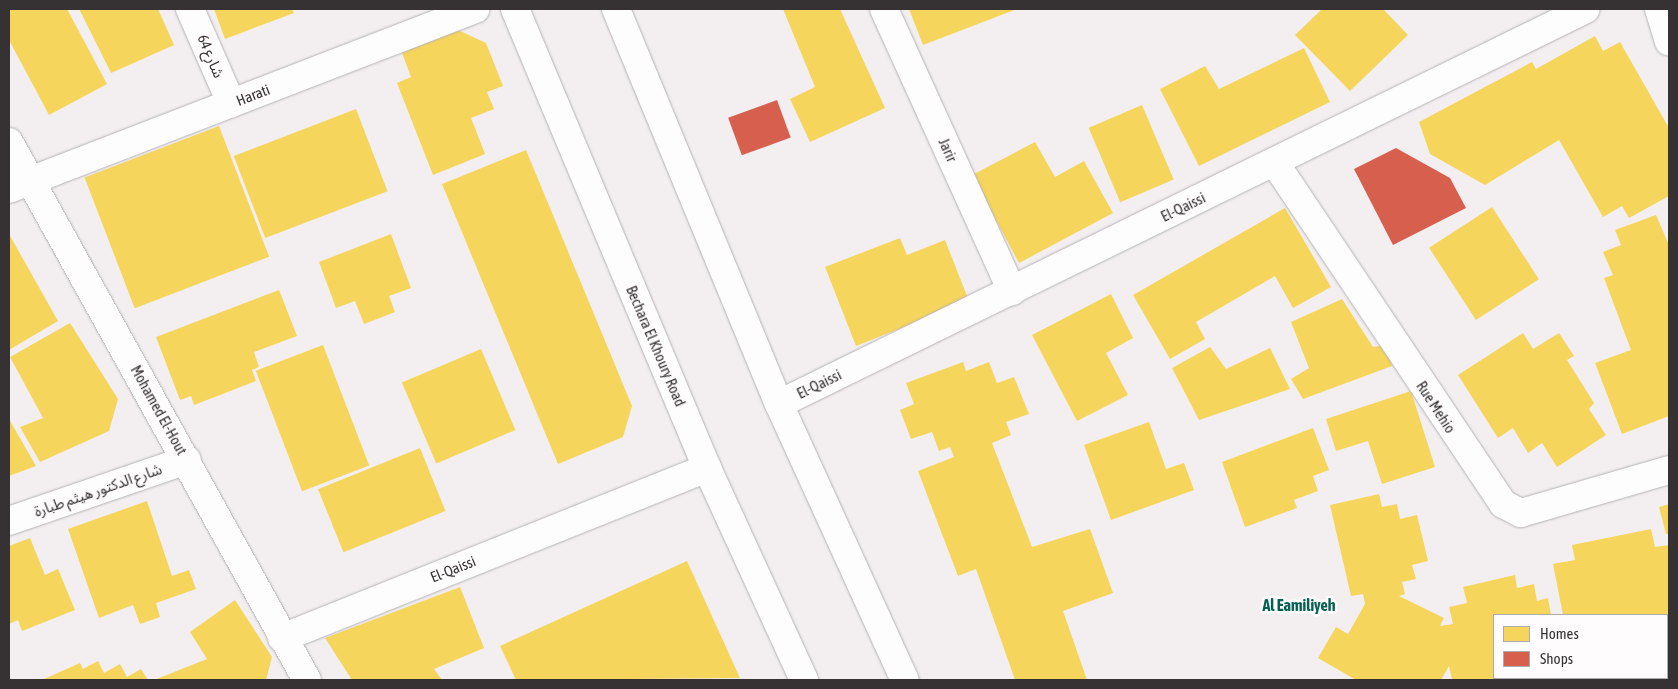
<!DOCTYPE html>
<meta charset="utf-8">
<style>
body{margin:0}
#map{position:relative;width:1678px;height:689px;overflow:hidden;background:#f3eff1;font-family:"Asap Condensed","Noto Sans Arabic",sans-serif}
div>[style]{position:absolute}
[style*='--x']{left:calc(var(--x)*1px);top:calc(var(--y)*1px);width:calc(var(--w)*1px);rotate:calc(var(--a)*1deg)}
.homes>*{inset:0;background:#f6d55c;transform-origin:0 0}
.shops>*{inset:0;background:#d6604d;transform-origin:0 0}
.roads{filter:drop-shadow(0 0 1px #b5b2b4) drop-shadow(0 0 1px #b5b2b4)}
.minor>*{height:28px;margin:-14px;padding:0 14px;transform-origin:14px;border-radius:14px;background:#fdfdfd}
.tertiary>*{height:28px;margin:-14px;padding:0 14px;transform-origin:14px;border-radius:14px;background:#fdfdfd}
.primary>*{height:28px;margin:-14px;padding:0 14px;transform-origin:14px;border-radius:14px;background:#fdfdfd}
span{translate:-50% -50%;white-space:nowrap;text-align:center;line-height:1.15;-webkit-text-stroke:5px #fefcfd;paint-order:stroke}
.street-label{font-size:15px;color:#363233}
.neighbourhood-label{font-size:16px;color:#076152;font-weight:700}
.frame{position:absolute;inset:0;border:10px solid #363233;pointer-events:none}
.legend{position:absolute;left:1493px;top:614px;width:175px;height:65px;box-sizing:border-box;background:#fefcfd;border:1px solid #aeabac;margin:0;padding:6px 9px;list-style:none;font-size:15px;color:#363233}
.legend li{display:flex;align-items:center;gap:10px;height:25px}
.legend b{width:25px;border:1px solid #aeabac}
</style>
<div id="map">
<div class="homes">
<i style="clip-path:polygon(9px 9px,67px 9px,107px 84px,49px 115px,9px 40px)"></i>
<i style="clip-path:polygon(79px 9px,158px 9px,174px 45px,111px 73px)"></i>
<i style="clip-path:polygon(214px 9px,292px 9px,294px 13px,225px 39px)"></i>
<i style="clip-path:polygon(783px 9px,840px 9px,885px 108px,810px 142px,790px 99px,815px 87px)"></i>
<i style="clip-path:polygon(909px 9px,1017px 9px,923px 45px)"></i>
<i style="clip-path:polygon(1322px 9px,1383px 9px,1408px 35px,1350px 91px,1295px 35px)"></i>
<i style="clip-path:polygon(458px 30px,486px 43px,503px 86px,487px 92px,494px 109px,471px 118px,485px 154px,433px 175px,397px 83px,411px 77px,402px 53px)"></i>
<i style="clip-path:polygon(1595px 36px,1603px 51px,1620px 42px,1669px 128px,1669px 196px,1629px 218px,1622px 206px,1603px 217px,1559px 140px,1485px 185px,1430px 154px,1419px 122px,1532px 62px,1536px 69px)"></i>
<i style="clip-path:polygon(1304px 48px,1330px 102px,1199px 166px,1160px 89px,1205px 66px,1219px 89px)"></i>
<i style="left:1142px;top:105px;width:81px;height:58px;rotate:67deg"></i>
<i style="left:356px;top:109px;width:88px;height:131px;rotate:69deg"></i>
<i style="left:219px;top:126px;width:140px;height:144px;rotate:69deg"></i>
<i style="clip-path:polygon(1035px 142px,1055px 177px,1084px 161px,1113px 213px,1019px 263px,972px 175px)"></i>
<i style="clip-path:polygon(526px 150px,632px 406px,623px 437px,558px 464px,442px 184px)"></i>
<i style="left:1492px;top:207px;width:86px;height:75px;rotate:57deg"></i>
<i style="clip-path:polygon(1285px 208px,1331px 287px,1293px 308px,1275px 276px,1196px 322px,1205px 339px,1170px 359px,1133px 295px)"></i>
<i style="clip-path:polygon(1656px 215px,1669px 245px,1669px 416px,1622px 434px,1595px 363px,1631px 350px,1604px 278px,1613px 275px,1603px 252px,1621px 245px,1615px 230px)"></i>
<i style="clip-path:polygon(9px 234px,58px 321px,9px 350px)"></i>
<i style="clip-path:polygon(391px 234px,411px 288px,389px 296px,395px 312px,364px 324px,355px 301px,336px 308px,319px 262px)"></i>
<i style="clip-path:polygon(900px 238px,907px 255px,945px 240px,969px 301px,856px 346px,825px 267px)"></i>
<i style="clip-path:polygon(279px 290px,297px 336px,254px 352px,259px 367px,252px 370px,256px 381px,194px 405px,191px 396px,180px 400px,156px 337px)"></i>
<i style="clip-path:polygon(1111px 294px,1133px 338px,1106px 353px,1128px 395px,1077px 421px,1032px 335px)"></i>
<i style="clip-path:polygon(1342px 299px,1373px 347px,1386px 345px,1392px 366px,1303px 399px,1291px 379px,1309px 368px,1291px 322px)"></i>
<i style="clip-path:polygon(70px 323px,118px 399px,109px 431px,40px 462px,20px 427px,43px 418px,10px 357px)"></i>
<i style="clip-path:polygon(1523px 333px,1533px 349px,1559px 333px,1574px 356px,1567px 360px,1594px 403px,1589px 409px,1606px 435px,1557px 467px,1542px 443px,1528px 453px,1513px 428px,1498px 438px,1458px 375px)"></i>
<i style="left:323px;top:345px;width:129px;height:72px;rotate:69deg"></i>
<i style="clip-path:polygon(1210px 347px,1226px 369px,1270px 348px,1290px 389px,1199px 420px,1172px 368px)"></i>
<i style="left:481px;top:349px;width:88px;height:86px;rotate:67deg"></i>
<i style="clip-path:polygon(963px 362px,966px 371px,989px 362px,997px 383px,1014px 377px,1029px 414px,1006px 422px,1011px 435px,992px 443px,1032px 547px,1090px 529px,1113px 593px,1063px 611px,1087px 680px,1015px 680px,976px 569px,958px 576px,918px 471px,954px 457px,950px 447px,939px 451px,932px 432px,911px 439px,900px 410px,914px 404px,906px 383px)"></i>
<i style="clip-path:polygon(1411px 391px,1435px 467px,1382px 484px,1368px 441px,1336px 451px,1326px 419px)"></i>
<i style="clip-path:polygon(9px 419px,36px 466px,9px 476px)"></i>
<i style="clip-path:polygon(1149px 422px,1166px 469px,1184px 463px,1194px 490px,1111px 520px,1084px 445px)"></i>
<i style="clip-path:polygon(1313px 428px,1329px 470px,1313px 476px,1318px 491px,1294px 500px,1297px 508px,1245px 527px,1222px 462px)"></i>
<i style="left:420px;top:448px;width:68px;height:110px;rotate:68deg"></i>
<i style="clip-path:polygon(1379px 494px,1382px 507px,1397px 504px,1400px 519px,1417px 515px,1428px 561px,1412px 565px,1416px 579px,1402px 582px,1405px 594px,1399px 596px,1444px 618px,1440px 626px,1453px 624px,1449px 607px,1467px 603px,1463px 587px,1515px 575px,1517px 588px,1534px 584px,1537px 601px,1548px 598px,1551px 615px,1494px 615px,1494px 678px,1551px 680px,1452px 680px,1449px 666px,1441px 680px,1356px 680px,1318px 658px,1336px 627px,1348px 634px,1365px 604px,1363px 594px,1351px 596px,1330px 505px)"></i>
<i style="clip-path:polygon(147px 501px,172px 576px,189px 570px,196px 589px,156px 603px,160px 617px,140px 624px,133px 605px,99px 618px,68px 529px)"></i>
<i style="clip-path:polygon(1669px 504px,1669px 534px,1666px 534px,1659px 507px)"></i>
<i style="clip-path:polygon(1651px 529px,1655px 547px,1669px 545px,1669px 618px,1563px 615px,1553px 564px,1575px 560px,1572px 545px)"></i>
<i style="clip-path:polygon(30px 538px,45px 575px,58px 569px,75px 610px,22px 631px,18px 620px,9px 624px,9px 546px)"></i>
<i style="clip-path:polygon(687px 561px,740px 678px,516px 680px,500px 646px)"></i>
<i style="clip-path:polygon(460px 587px,484px 648px,434px 669px,442px 680px,352px 680px,325px 638px)"></i>
<i style="clip-path:polygon(235px 600px,272px 657px,266px 680px,154px 680px,207px 659px,190px 632px)"></i>
<i style="clip-path:polygon(1667px 652px,1669px 680px,1589px 680px,1667px 678px)"></i>
<i style="clip-path:polygon(98px 661px,104px 673px,120px 664px,127px 677px,141px 669px,148px 680px,42px 680px,80px 663px,83px 669px)"></i>
</div>
<div class="shops">
<i style="left:777px;top:100px;width:40px;height:52px;rotate:70deg"></i>
<i style="clip-path:polygon(1396px 148px,1450px 178px,1466px 208px,1393px 245px,1354px 169px)"></i>
</div>
<div class="roads">
<div class="minor">
<i style="--x:190;--y:9;--w:103;--a:66.4"></i>
<i style="--x:884;--y:9;--w:310;--a:65.6"></i>
<i style="--x:1275;--y:163;--w:410;--a:56.2"></i>
<i style="--x:1503;--y:504;--w:20;--a:27"></i>
<i style="--x:1521;--y:513;--w:154;--a:-16.2"></i>
<i style="--x:9;--y:189;--w:500;--a:-21.1"></i>
<i style="--x:779;--y:404;--w:898;--a:-26.08"></i>
<i style="--x:9;--y:521;--w:188;--a:-18.9"></i>
<i style="--x:282;--y:638;--w:458;--a:-21.8"></i>
</div>
<div class="tertiary">
<i style="--x:1659;--y:9;--w:34;--a:73"></i>
<i style="--x:9;--y:142;--w:615;--a:61.02"></i>
</div>
<div class="primary">
<i style="--x:515;--y:9;--w:498;--a:67.3"></i>
<i style="--x:707;--y:468;--w:233;--a:65.4"></i>
<i style="--x:616;--y:9;--w:427;--a:67.6"></i>
<i style="--x:779;--y:404;--w:303;--a:65.5"></i>
</div>
</div>
<div class="street-label">
<span style="left:211px;top:56px;rotate:67deg">شارع 64</span>
<span style="left:253px;top:95px;rotate:-21deg">Harati</span>
<span style="left:948px;top:150px;rotate:66deg">Jarir</span>
<span style="left:1183px;top:207px;rotate:-26deg">El-Qaissi</span>
<span style="left:656px;top:346px;rotate:67deg">Bechara El Khoury Road</span>
<span style="left:819px;top:384px;rotate:-26deg">El-Qaissi</span>
<span style="left:1436px;top:407px;rotate:57deg">Rue Mehio</span>
<span style="left:159px;top:410px;rotate:61deg">Mohamed El-Hout</span>
<span style="left:98px;top:490px;rotate:-19deg">شارع الدكتور هيثم طبارة</span>
<span style="left:453px;top:569px;rotate:-22deg">El-Qaissi</span>
</div>
<div class="neighbourhood-label">
<span style="left:1299px;top:605px">Al Eamiliyeh</span>
</div>
<div class="frame"></div>
<ul class="legend">
<li><b style="height:14px;background:#f6d55c"></b>Homes</li>
<li><b style="height:14px;background:#d6604d"></b>Shops</li>
</ul>
</div>
